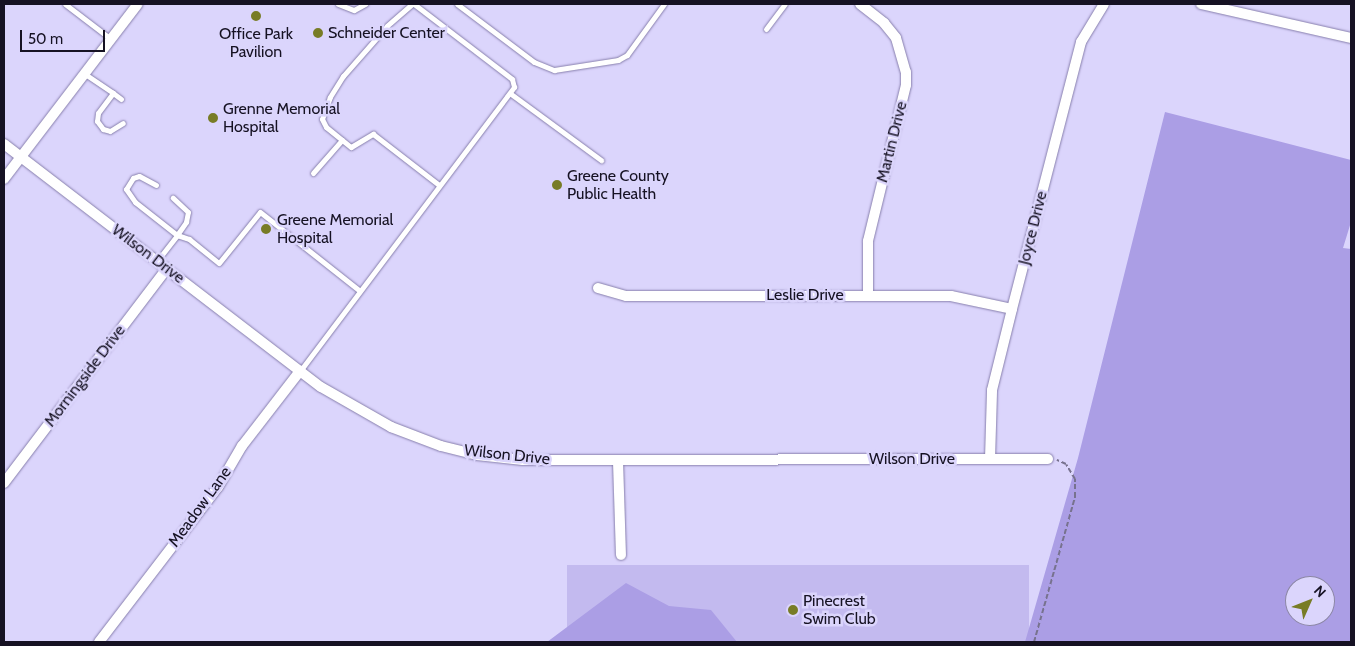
<!DOCTYPE html>
<style>
body{margin:0}
#map{position:relative;width:1355px;height:646px;overflow:hidden;background:#dbd5fc;font-family:Cabin,sans-serif}
div>[style]{position:absolute}
[style*='--x']{left:calc(var(--x)*1px);top:calc(var(--y)*1px);width:calc(var(--w)*1px);rotate:calc(var(--a)*1deg)}
.green>*{inset:0;background:#c3baef;transform-origin:0 0}
.forest>*{inset:0;background:#ab9ee5}
.path>*{height:2px;margin-top:-1px;transform-origin:0;background:repeating-linear-gradient(90deg,#77728e 0 5px,transparent 0 7.5px)}
.roads{filter:drop-shadow(0 0 1px #877fac) drop-shadow(0 0 1px #877fac)}
.service>*{height:5px;margin:-2.5px;padding:0 2.5px;transform-origin:2.5px;border-radius:2.5px;background:#fff}
.minor>*{height:10px;margin:-5px;padding:0 5px;transform-origin:5px;border-radius:5px;background:#fff}
.dots>*{width:14px;height:14px;translate:-50% -50%;box-sizing:border-box;border:2px solid #dbd5fc;border-radius:50%}
span{translate:-50% -50%;white-space:nowrap;text-align:center;line-height:1.15;-webkit-text-stroke:5px #dbd5fc;paint-order:stroke}
.poi-label{font-size:16px;color:#161223}
.left{translate:0 -50%;text-align:left}
.street-label{font-size:16px;color:#161223}
.frame{position:absolute;inset:0;border:5px solid #161223;pointer-events:none}
.north{position:absolute;left:1285px;top:576px;width:50px;height:50px;box-sizing:border-box;background:#dbd5fc;border:1px solid #8c87a5;border-radius:50%;rotate:46deg;font-size:14px;font-weight:700;line-height:20px;text-align:center;color:#161223}
.north::after{content:'';display:block;margin:auto;width:18px;height:22px;background:#787c26;clip-path:polygon(50% 0,100% 100%,50% 72%,0 100%)}
.scale{position:absolute;left:20px;top:30px;width:85px;height:22px;box-sizing:border-box;border:2px solid #161223;border-top:0;padding-left:6px;font-size:15px;line-height:18px;white-space:nowrap;color:#161223;-webkit-text-stroke:4px #dbd5fc;paint-order:stroke}
</style>
<div id="map">
<div class="green">
<i style="left:567px;top:565px;width:462px;height:77px"></i>
</div>
<div class="forest">
<i style="clip-path:polygon(evenodd,1165px 112px,1351px 160px,1351px 222px,1343px 248px,1351px 249px,1351px 642px,1025px 642px,1078px 458px,1165px 112px,1295px 586px,1325px 586px,1325px 616px,1295px 616px,1295px 586px)"></i>
<i style="clip-path:polygon(626px 583px,669px 606px,711px 610px,737px 642px,547px 642px)"></i>
</div>
<div class="path">
<i style="--x:1034;--y:642;--w:151;--a:-74.2"></i>
<i style="--x:1075;--y:497;--w:18;--a:-90"></i>
<i style="--x:1075;--y:479;--w:17;--a:-121"></i>
<i style="--x:1066;--y:464;--w:10;--a:-156"></i>
</div>
<div class="roads">
<div class="service">
<i style="--x:65;--y:4;--w:58;--a:37.3"></i>
<i style="--x:338;--y:4;--w:17;--a:21"></i>
<i style="--x:354;--y:10;--w:13;--a:-29"></i>
<i style="--x:412;--y:4;--w:33;--a:139"></i>
<i style="--x:387;--y:26;--w:67;--a:131.3"></i>
<i style="--x:343;--y:76;--w:25;--a:122"></i>
<i style="--x:330;--y:97;--w:23;--a:110"></i>
<i style="--x:322;--y:119;--w:9;--a:63"></i>
<i style="--x:326;--y:127;--w:32;--a:39"></i>
<i style="--x:351;--y:147;--w:26;--a:-31"></i>
<i style="--x:373;--y:134;--w:83;--a:37.7"></i>
<i style="--x:457;--y:4;--w:96;--a:37"></i>
<i style="--x:534;--y:62;--w:22;--a:22"></i>
<i style="--x:554;--y:70;--w:65;--a:-8.9"></i>
<i style="--x:618;--y:60;--w:10;--a:-29"></i>
<i style="--x:627;--y:55;--w:63;--a:-54"></i>
<i style="--x:766;--y:29;--w:31;--a:-53"></i>
<i style="--x:85;--y:74;--w:34;--a:34"></i>
<i style="--x:113;--y:93;--w:25;--a:127"></i>
<i style="--x:98;--y:113;--w:8;--a:97"></i>
<i style="--x:97;--y:121;--w:10;--a:53"></i>
<i style="--x:103;--y:129;--w:7;--a:16"></i>
<i style="--x:110;--y:131;--w:15;--a:-32"></i>
<i style="--x:113;--y:93;--w:10;--a:37"></i>
<i style="--x:511;--y:94;--w:112;--a:36.3"></i>
<i style="--x:313;--y:173;--w:44;--a:-48.7"></i>
<i style="--x:156;--y:185;--w:19;--a:-152"></i>
<i style="--x:139;--y:176;--w:6;--a:162"></i>
<i style="--x:133;--y:178;--w:13;--a:122"></i>
<i style="--x:126;--y:189;--w:16;--a:55"></i>
<i style="--x:135;--y:202;--w:53;--a:38.2"></i>
<i style="--x:177;--y:235;--w:16;--a:-55"></i>
<i style="--x:186;--y:222;--w:10;--a:-79"></i>
<i style="--x:188;--y:212;--w:21;--a:-137"></i>
<i style="--x:157;--y:261;--w:33;--a:-52"></i>
<i style="--x:177;--y:235;--w:13;--a:18"></i>
<i style="--x:189;--y:239;--w:38;--a:39"></i>
<i style="--x:219;--y:263;--w:65;--a:-51.2"></i>
<i style="--x:260;--y:212;--w:127;--a:38.3"></i>
<i style="--x:300;--y:371;--w:356;--a:-53"></i>
<i style="--x:514;--y:87;--w:8;--a:-104"></i>
<i style="--x:512;--y:79;--w:123;--a:-142.6"></i>
</div>
<div class="minor">
<i style="--x:860;--y:4;--w:31;--a:38"></i>
<i style="--x:884;--y:23;--w:19;--a:51"></i>
<i style="--x:896;--y:38;--w:35;--a:74"></i>
<i style="--x:906;--y:72;--w:13;--a:90"></i>
<i style="--x:906;--y:85;--w:161;--a:103.7"></i>
<i style="--x:868;--y:241;--w:55;--a:90"></i>
<i style="--x:1201;--y:4;--w:154;--a:12.8"></i>
<i style="--x:4;--y:144;--w:399;--a:37.5"></i>
<i style="--x:321;--y:387;--w:81;--a:29.7"></i>
<i style="--x:391;--y:427;--w:53;--a:20.8"></i>
<i style="--x:441;--y:446;--w:37;--a:14"></i>
<i style="--x:477;--y:455;--w:46;--a:6.2"></i>
<i style="--x:523;--y:460;--w:525;--a:-0.11"></i>
<i style="--x:4;--y:179;--w:220;--a:-52.6"></i>
<i style="--x:598;--y:288;--w:29;--a:16"></i>
<i style="--x:626;--y:296;--w:325;--a:0"></i>
<i style="--x:951;--y:296;--w:62;--a:12"></i>
<i style="--x:990;--y:459;--w:69;--a:-88.3"></i>
<i style="--x:992;--y:390;--w:83;--a:-76.1"></i>
<i style="--x:1012;--y:309;--w:276;--a:-75.5"></i>
<i style="--x:1081;--y:42;--w:44;--a:-58.8"></i>
<i style="--x:618;--y:461;--w:94;--a:88.2"></i>
<i style="--x:4;--y:483;--w:270;--a:-52.8"></i>
<i style="--x:99;--y:642;--w:195;--a:-52.5"></i>
<i style="--x:218;--y:487;--w:48;--a:-59.7"></i>
<i style="--x:242;--y:446;--w:95;--a:-52.3"></i>
</div>
</div>
<div class="dots">
<i style="left:256px;top:16px;background:#787c26"></i>
<i style="left:318px;top:33px;background:#787c26"></i>
<i style="left:213px;top:118px;background:#787c26"></i>
<i style="left:557px;top:185px;background:#787c26"></i>
<i style="left:266px;top:229px;background:#787c26"></i>
<i style="left:793px;top:610px;background:#787c26"></i>
</div>
<div class="poi-label">
<span class="left" style="left:328px;top:33px">Schneider Center</span>
<span style="left:256px;top:43px">Office Park<br>Pavilion</span>
<span class="left" style="left:223px;top:118px">Grenne Memorial<br>Hospital</span>
<span class="left" style="left:567px;top:185px">Greene County<br>Public Health</span>
<span class="left" style="left:277px;top:229px">Greene Memorial<br>Hospital</span>
<span class="left" style="left:803px;top:610px">Pinecrest<br>Swim Club</span>
</div>
<div class="street-label">
<span style="left:892px;top:142px;rotate:-76deg">Martin Drive</span>
<span style="left:1033px;top:228px;rotate:-76deg">Joyce Drive</span>
<span style="left:148px;top:254px;rotate:37deg">Wilson Drive</span>
<span style="left:805px;top:295px">Leslie Drive</span>
<span style="left:85px;top:376px;rotate:-53deg">Morningside Drive</span>
<span style="left:507px;top:455px;rotate:6deg">Wilson Drive</span>
<span style="left:912px;top:459px">Wilson Drive</span>
<span style="left:200px;top:507px;rotate:-54deg">Meadow Lane</span>
</div>
<div class="frame"></div>
<div class="north">N</div>
<div class="scale">50 m</div>
</div>
